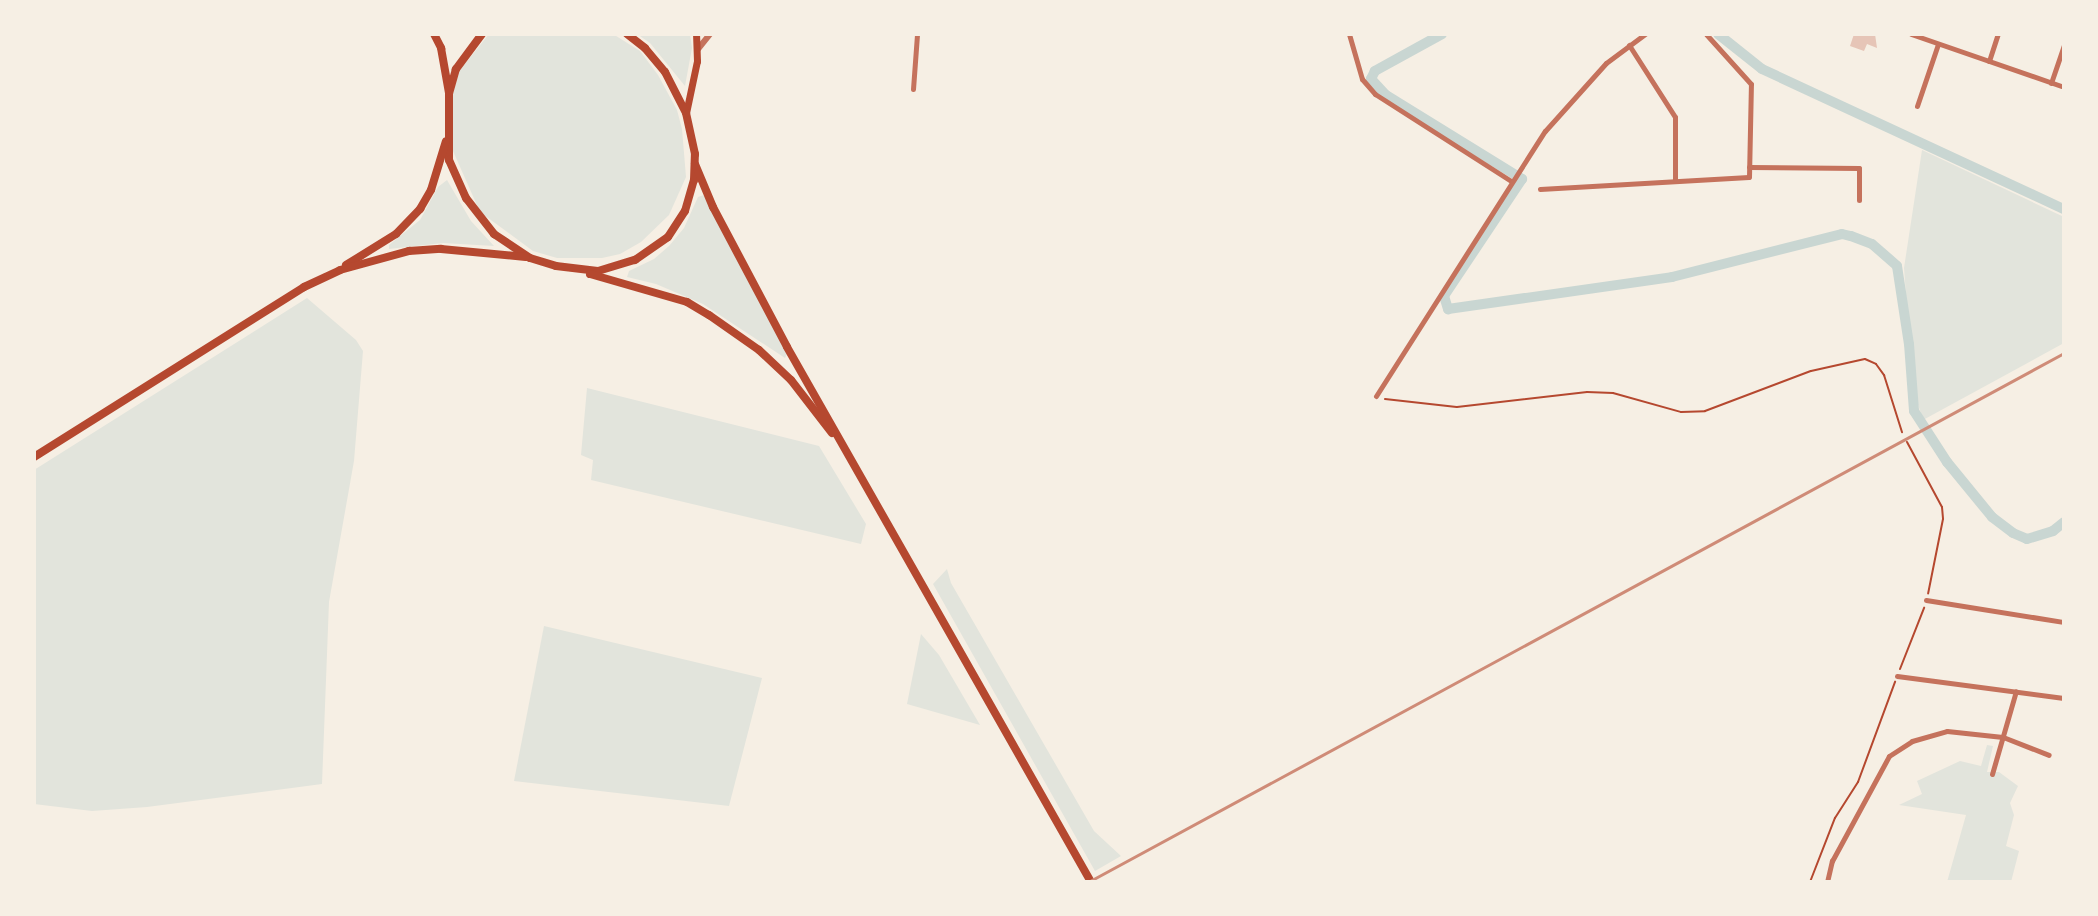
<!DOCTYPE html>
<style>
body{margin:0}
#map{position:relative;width:2098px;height:916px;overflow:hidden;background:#f6efe4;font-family:"Open Sans",sans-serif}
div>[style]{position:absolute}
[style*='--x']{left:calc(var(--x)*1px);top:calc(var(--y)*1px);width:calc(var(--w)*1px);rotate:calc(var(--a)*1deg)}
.green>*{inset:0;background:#e2e4dc}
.canal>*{height:10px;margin:-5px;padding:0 5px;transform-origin:5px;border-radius:5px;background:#c9d6d2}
.building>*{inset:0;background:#e6c5b7}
.path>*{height:2px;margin:-1px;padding:0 1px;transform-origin:1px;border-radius:1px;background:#b5482f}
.minor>*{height:5px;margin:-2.5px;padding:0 2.5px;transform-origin:2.5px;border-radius:2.5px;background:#c5725c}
.tertiary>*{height:6px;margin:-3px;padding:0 3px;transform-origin:3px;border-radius:3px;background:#c5725c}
.secondary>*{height:7px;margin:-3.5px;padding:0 3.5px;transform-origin:3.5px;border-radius:3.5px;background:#b5482f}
.primary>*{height:8px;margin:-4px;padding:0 4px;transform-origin:4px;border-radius:4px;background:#b5482f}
.trunk>*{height:8px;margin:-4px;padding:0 4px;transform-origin:4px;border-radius:4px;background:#b5482f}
.rail>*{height:3px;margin:-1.5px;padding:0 1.5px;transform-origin:1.5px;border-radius:1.5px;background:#cf8b77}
span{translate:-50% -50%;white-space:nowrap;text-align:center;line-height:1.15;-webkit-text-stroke:6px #f6efe4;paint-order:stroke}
.frame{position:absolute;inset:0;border:36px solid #f6efe4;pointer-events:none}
</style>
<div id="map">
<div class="green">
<i style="clip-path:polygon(489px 34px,613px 34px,640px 51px,658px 75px,677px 110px,682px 129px,686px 177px,669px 215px,641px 242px,620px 254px,602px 258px,557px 258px,533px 251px,480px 212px,449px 142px,453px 93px,460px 70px)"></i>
<i style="clip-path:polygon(637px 34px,690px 34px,692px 48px,685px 86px,650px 43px)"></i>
<i style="clip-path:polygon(1922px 150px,2064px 217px,2064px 343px,1923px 420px,1913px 389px,1904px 268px)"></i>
<i style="clip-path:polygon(447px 180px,471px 221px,494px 246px,443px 243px,389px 249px,389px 245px,420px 220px,438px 187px)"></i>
<i style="clip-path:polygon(704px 195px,787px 354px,785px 358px,703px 304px,656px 284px,627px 277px,629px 271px,654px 259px,669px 246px,684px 228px,698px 197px)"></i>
<i style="clip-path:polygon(307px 298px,356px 340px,363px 351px,354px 461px,329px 602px,322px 784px,147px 807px,92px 811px,34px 804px,34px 470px)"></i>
<i style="clip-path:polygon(587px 388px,819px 446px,866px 524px,861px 544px,591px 480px,593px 460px,581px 455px)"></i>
<i style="clip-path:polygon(947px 569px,951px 583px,1094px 831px,1121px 856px,1095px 871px,933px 584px)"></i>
<i style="clip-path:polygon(544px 626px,762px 678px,729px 806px,514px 781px)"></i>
<i style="clip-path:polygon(921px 634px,939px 655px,980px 725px,907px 704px)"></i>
<i style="clip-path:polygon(1987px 745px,1993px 746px,1987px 772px,1999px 772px,2018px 786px,2010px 803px,2014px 815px,2006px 846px,2019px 851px,2011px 882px,1947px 882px,1966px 815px,1899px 805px,1922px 794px,1917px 781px,1960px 761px,1981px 766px)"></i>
</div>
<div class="canal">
<i style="--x:1442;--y:34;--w:77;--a:151.1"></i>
<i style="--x:1375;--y:71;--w:9;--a:117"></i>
<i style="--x:1371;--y:79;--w:22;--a:47"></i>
<i style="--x:1386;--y:95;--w:160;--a:31.7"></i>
<i style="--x:1522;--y:179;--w:141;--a:123.7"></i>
<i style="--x:1444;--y:296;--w:14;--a:73"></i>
<i style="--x:1448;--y:309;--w:226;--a:-8.1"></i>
<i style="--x:1672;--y:277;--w:175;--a:-14.2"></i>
<i style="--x:1842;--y:234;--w:9;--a:13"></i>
<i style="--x:1851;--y:236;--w:22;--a:21"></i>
<i style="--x:1872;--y:244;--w:33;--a:41"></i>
<i style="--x:1897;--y:266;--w:79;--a:81.3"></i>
<i style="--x:1909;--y:344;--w:67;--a:85.7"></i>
<i style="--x:1914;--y:411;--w:61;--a:57.1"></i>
<i style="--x:1947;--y:462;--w:71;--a:50.7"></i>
<i style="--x:1992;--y:517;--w:26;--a:37"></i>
<i style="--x:2013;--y:533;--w:15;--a:23"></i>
<i style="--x:2027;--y:539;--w:27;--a:-17"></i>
<i style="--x:2053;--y:531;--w:14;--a:-39"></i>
<i style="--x:1718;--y:34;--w:56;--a:38.5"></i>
<i style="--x:1762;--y:69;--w:333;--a:24.9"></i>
</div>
<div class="building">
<i style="clip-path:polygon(1854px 34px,1875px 34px,1877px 48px,1867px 44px,1864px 51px,1850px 46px)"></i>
</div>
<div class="path">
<i style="--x:1385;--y:399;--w:72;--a:6.3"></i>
<i style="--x:1457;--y:407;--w:131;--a:-6.6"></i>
<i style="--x:1587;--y:392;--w:26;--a:2"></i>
<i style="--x:1613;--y:393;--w:71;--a:15.6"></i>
<i style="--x:1681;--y:412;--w:24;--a:-2"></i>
<i style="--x:1705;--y:411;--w:113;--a:-20.7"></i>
<i style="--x:1811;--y:371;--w:55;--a:-12.5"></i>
<i style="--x:1865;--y:359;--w:12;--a:24"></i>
<i style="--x:1876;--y:364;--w:14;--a:54"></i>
<i style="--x:1884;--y:375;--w:60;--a:72.5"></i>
<i style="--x:1907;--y:442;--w:74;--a:61.7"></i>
<i style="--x:1942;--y:507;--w:12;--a:85"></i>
<i style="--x:1943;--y:519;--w:76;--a:101.3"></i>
<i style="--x:1900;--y:669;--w:66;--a:-68.5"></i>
<i style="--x:1810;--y:882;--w:69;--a:-68.7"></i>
<i style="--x:1835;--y:818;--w:43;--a:-57.4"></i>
<i style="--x:1858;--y:782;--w:107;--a:-69.7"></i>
</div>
<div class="minor">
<i style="--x:1349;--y:34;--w:47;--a:73.9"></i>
<i style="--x:1362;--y:79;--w:20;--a:49"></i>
<i style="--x:1375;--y:94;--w:161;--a:32.6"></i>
<i style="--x:1911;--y:34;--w:162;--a:19.1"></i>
<i style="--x:1629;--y:45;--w:85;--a:57.4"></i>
<i style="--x:1675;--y:117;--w:62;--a:90"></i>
<i style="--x:1989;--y:61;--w:28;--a:-72"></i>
<i style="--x:2051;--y:83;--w:40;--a:-71.1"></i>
<i style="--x:913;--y:89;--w:55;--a:-85.8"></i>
<i style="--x:1917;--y:106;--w:65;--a:-71.3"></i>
<i style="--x:1749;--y:167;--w:110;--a:0.5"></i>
<i style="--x:1859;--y:168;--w:32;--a:90"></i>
<i style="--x:1540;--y:189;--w:209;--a:-3.3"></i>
<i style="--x:1749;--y:177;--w:93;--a:-88.8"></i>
<i style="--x:1751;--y:84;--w:67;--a:-132"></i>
<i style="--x:1376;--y:396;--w:314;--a:-57.5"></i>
<i style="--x:1545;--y:131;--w:91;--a:-48.1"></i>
<i style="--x:1606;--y:63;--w:49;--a:-36.6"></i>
<i style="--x:1926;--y:600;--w:140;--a:9.1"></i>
<i style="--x:1897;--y:676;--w:168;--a:7.5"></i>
<i style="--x:1992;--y:774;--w:86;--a:-73.9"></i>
<i style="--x:1827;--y:882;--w:22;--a:-77"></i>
<i style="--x:1832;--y:861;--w:119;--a:-61.5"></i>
<i style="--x:1889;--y:756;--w:27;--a:-33"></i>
<i style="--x:1912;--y:741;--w:36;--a:-16"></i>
<i style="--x:1947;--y:731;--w:56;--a:6.1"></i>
<i style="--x:2003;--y:737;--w:49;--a:21.4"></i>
</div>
<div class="tertiary">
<i style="--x:698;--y:49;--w:19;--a:-51"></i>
</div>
<div class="secondary">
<i style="--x:686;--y:113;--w:53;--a:-78.1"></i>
<i style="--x:697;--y:61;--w:27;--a:-92"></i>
</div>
<div class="primary">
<i style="--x:482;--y:34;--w:44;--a:126.6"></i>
<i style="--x:456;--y:69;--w:25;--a:106"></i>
<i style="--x:449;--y:93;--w:67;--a:90"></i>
<i style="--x:449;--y:160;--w:42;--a:65.9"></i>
<i style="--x:466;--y:198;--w:46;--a:52.1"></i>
<i style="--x:494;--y:234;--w:43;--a:33.7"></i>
<i style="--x:530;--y:258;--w:27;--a:17"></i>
<i style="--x:556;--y:266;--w:42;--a:6.8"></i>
<i style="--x:598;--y:271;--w:39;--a:-17"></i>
<i style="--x:635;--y:260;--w:40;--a:-34.9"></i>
<i style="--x:668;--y:237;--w:31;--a:-57"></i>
<i style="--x:685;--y:211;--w:32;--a:-74"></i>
<i style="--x:694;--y:180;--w:26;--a:-88"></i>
<i style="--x:695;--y:154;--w:42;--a:-102.4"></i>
<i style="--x:686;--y:113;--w:46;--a:-117.1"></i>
<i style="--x:665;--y:72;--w:31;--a:-130"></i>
<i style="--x:645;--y:48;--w:23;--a:-142"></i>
<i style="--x:695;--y:164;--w:47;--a:67.3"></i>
<i style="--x:713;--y:207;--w:158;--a:62.1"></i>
<i style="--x:787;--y:347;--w:615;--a:60.39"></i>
<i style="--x:346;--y:265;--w:59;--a:-31.8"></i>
<i style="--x:396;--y:234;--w:35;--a:-46"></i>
<i style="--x:420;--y:209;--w:22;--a:-60"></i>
<i style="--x:431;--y:190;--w:51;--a:-73"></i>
<i style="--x:590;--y:274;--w:101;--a:16.1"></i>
<i style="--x:687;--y:302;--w:26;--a:31"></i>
<i style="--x:709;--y:315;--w:61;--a:35"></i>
<i style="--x:759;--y:350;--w:44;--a:43.2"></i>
<i style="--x:791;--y:380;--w:67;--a:52.3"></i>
<i style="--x:34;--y:457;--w:319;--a:-32.2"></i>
<i style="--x:304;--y:287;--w:40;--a:-25"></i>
<i style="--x:340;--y:270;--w:72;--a:-15.4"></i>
<i style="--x:409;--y:251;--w:32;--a:-4"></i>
<i style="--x:441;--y:249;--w:85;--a:5.4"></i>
</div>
<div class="trunk">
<i style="--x:434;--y:34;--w:16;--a:63"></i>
<i style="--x:441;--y:48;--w:46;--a:79.9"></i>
</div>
<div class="rail">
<i style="--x:1088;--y:882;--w:1110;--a:-28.46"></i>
</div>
<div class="frame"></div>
</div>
